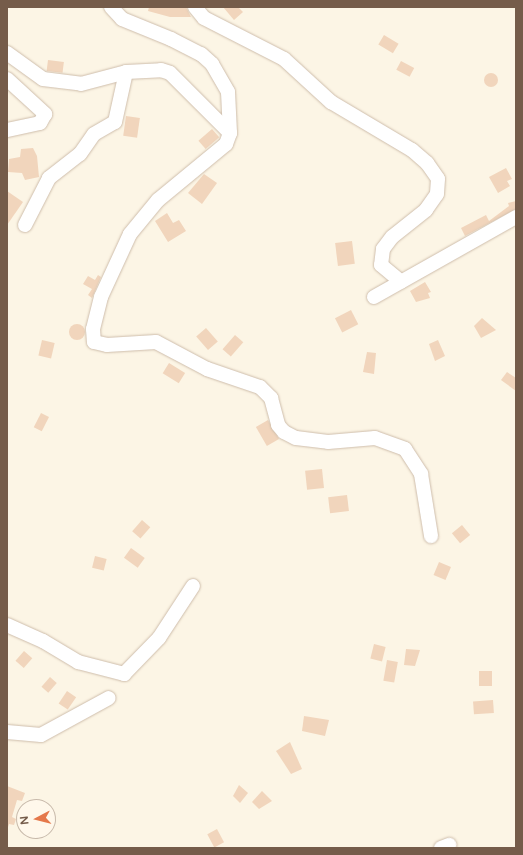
<!DOCTYPE html>
<style>
body{margin:0}
#map{position:relative;width:523px;height:855px;overflow:hidden;background:#fcf5e5;font-family:"Varela Round",sans-serif}
div>[style]{position:absolute}
[style*='--x']{left:calc(var(--x)*1px);top:calc(var(--y)*1px);width:calc(var(--w)*1px);rotate:calc(var(--a)*1deg)}
.building>*{inset:0;background:#f1d5bc;transform-origin:0 0}
.round{border-radius:50%}
.roads{filter:drop-shadow(0 0 1px #cebdab) drop-shadow(0 0 1px #cebdab)}
.minor>*{height:14px;margin:-7px;padding:0 7px;transform-origin:7px;border-radius:7px;background:#fff}
span{translate:-50% -50%;white-space:nowrap;text-align:center;line-height:1.15;-webkit-text-stroke:4px #fff8eb;paint-order:stroke}
.frame{position:absolute;inset:0;border:8px solid #755c4a;pointer-events:none}
.north{position:absolute;left:16px;top:799px;width:40px;height:40px;box-sizing:border-box;background:#fff8eb;border:1px solid #c8baab;border-radius:50%;rotate:263deg;font-size:11px;font-weight:700;line-height:16px;text-align:center;color:#755c4a}
.north::after{content:'';display:block;margin:auto;width:14px;height:18px;background:#e5784a;clip-path:polygon(50% 0,100% 100%,50% 72%,0 100%)}
</style>
<div id="map">
<div class="building">
<i style="clip-path:polygon(149px 7px,186px 7px,191px 17px,170px 17px,148px 11px)"></i>
<i style="clip-path:polygon(223px 7px,238px 7px,243px 12px,234px 20px)"></i>
<i style="left:384px;top:35px;width:17px;height:11px;rotate:31deg"></i>
<i style="left:48px;top:60px;width:16px;height:11px;rotate:7deg"></i>
<i style="left:401px;top:61px;width:15px;height:10px;rotate:28deg"></i>
<i class="round" style="left:484px;top:73px;width:14px;height:14px"></i>
<i style="left:126px;top:116px;width:14px;height:20px;rotate:8deg"></i>
<i style="left:212px;top:129px;width:11px;height:18px;rotate:49deg"></i>
<i style="clip-path:polygon(33px 148px,37px 156px,39px 177px,25px 180px,22px 173px,8px 172px,9px 159px,20px 157px,21px 149px)"></i>
<i style="clip-path:polygon(506px 168px,512px 179px,507px 181px,510px 186px,498px 193px,489px 177px)"></i>
<i style="clip-path:polygon(204px 174px,217px 183px,202px 204px,188px 193px)"></i>
<i style="clip-path:polygon(7px 191px,23px 202px,7px 225px)"></i>
<i style="clip-path:polygon(516px 201px,516px 209px,465px 236px,461px 228px,486px 215px,489px 221px,509px 206px,508px 203px)"></i>
<i style="clip-path:polygon(167px 213px,173px 223px,179px 220px,186px 231px,168px 242px,155px 221px)"></i>
<i style="left:352px;top:241px;width:23px;height:17px;rotate:83deg"></i>
<i style="clip-path:polygon(98px 275px,101px 277px,92px 298px,88px 295px,92px 289px,83px 284px,88px 276px,95px 280px)"></i>
<i style="clip-path:polygon(425px 282px,431px 292px,428px 293px,430px 298px,416px 302px,410px 291px)"></i>
<i style="left:351px;top:310px;width:16px;height:18px;rotate:63deg"></i>
<i style="clip-path:polygon(482px 318px,496px 330px,481px 338px,474px 326px)"></i>
<i class="round" style="left:69px;top:324px;width:16px;height:16px"></i>
<i style="left:206px;top:328px;width:18px;height:13px;rotate:49deg"></i>
<i style="left:235px;top:335px;width:11px;height:19px;rotate:41deg"></i>
<i style="left:42px;top:340px;width:13px;height:16px;rotate:13deg"></i>
<i style="clip-path:polygon(438px 340px,445px 356px,435px 361px,429px 344px)"></i>
<i style="clip-path:polygon(367px 352px,376px 353px,374px 374px,363px 372px)"></i>
<i style="left:169px;top:363px;width:19px;height:12px;rotate:32deg"></i>
<i style="clip-path:polygon(507px 372px,516px 378px,516px 391px,501px 380px)"></i>
<i style="left:41px;top:413px;width:9px;height:16px;rotate:27deg"></i>
<i style="left:268px;top:420px;width:22px;height:14px;rotate:60deg"></i>
<i style="left:322px;top:469px;width:19px;height:17px;rotate:84deg"></i>
<i style="left:347px;top:495px;width:16px;height:19px;rotate:83deg"></i>
<i style="left:142px;top:520px;width:11px;height:15px;rotate:41deg"></i>
<i style="left:462px;top:525px;width:13px;height:13px;rotate:51deg"></i>
<i style="left:131px;top:548px;width:17px;height:12px;rotate:36deg"></i>
<i style="left:95px;top:556px;width:12px;height:12px;rotate:14deg"></i>
<i style="left:439px;top:562px;width:13px;height:14px;rotate:23deg"></i>
<i style="left:374px;top:644px;width:12px;height:15px;rotate:14deg"></i>
<i style="clip-path:polygon(406px 649px,420px 650px,415px 666px,404px 665px)"></i>
<i style="left:24px;top:651px;width:11px;height:13px;rotate:41deg"></i>
<i style="left:387px;top:660px;width:11px;height:21px;rotate:10deg"></i>
<i style="left:479px;top:671px;width:13px;height:15px"></i>
<i style="left:50px;top:677px;width:9px;height:13px;rotate:41deg"></i>
<i style="left:67px;top:691px;width:11px;height:15px;rotate:34deg"></i>
<i style="left:493px;top:700px;width:13px;height:20px;rotate:86deg"></i>
<i style="clip-path:polygon(304px 716px,329px 720px,325px 736px,302px 731px)"></i>
<i style="clip-path:polygon(290px 742px,302px 769px,291px 774px,276px 751px)"></i>
<i style="clip-path:polygon(239px 785px,248px 793px,240px 803px,233px 796px)"></i>
<i style="clip-path:polygon(7px 786px,25px 793px,22px 801px,17px 800px,12px 817px,16px 819px,14px 825px,9px 824px,8px 827px)"></i>
<i style="clip-path:polygon(262px 791px,272px 801px,259px 809px,252px 802px)"></i>
<i style="left:217px;top:829px;width:15px;height:11px;rotate:62deg"></i>
</div>
<div class="roads">
<div class="minor">
<i style="--x:111;--y:7;--w:16;--a:47"></i>
<i style="--x:122;--y:19;--w:53;--a:22.2"></i>
<i style="--x:171;--y:39;--w:34;--a:27"></i>
<i style="--x:201;--y:54;--w:15;--a:42"></i>
<i style="--x:212;--y:64;--w:32;--a:60"></i>
<i style="--x:228;--y:92;--w:41;--a:87.2"></i>
<i style="--x:230;--y:133;--w:12;--a:110"></i>
<i style="--x:226;--y:144;--w:88;--a:140.5"></i>
<i style="--x:158;--y:200;--w:44;--a:129.5"></i>
<i style="--x:130;--y:234;--w:69;--a:114.7"></i>
<i style="--x:101;--y:297;--w:33;--a:104"></i>
<i style="--x:93;--y:329;--w:13;--a:86"></i>
<i style="--x:94;--y:342;--w:13;--a:13"></i>
<i style="--x:107;--y:345;--w:49;--a:-3.5"></i>
<i style="--x:156;--y:342;--w:58;--a:27.9"></i>
<i style="--x:207;--y:369;--w:56;--a:18.8"></i>
<i style="--x:260;--y:387;--w:16;--a:45"></i>
<i style="--x:271;--y:398;--w:28;--a:75"></i>
<i style="--x:278;--y:425;--w:9;--a:49"></i>
<i style="--x:284;--y:432;--w:13;--a:27"></i>
<i style="--x:296;--y:438;--w:32;--a:7"></i>
<i style="--x:328;--y:442;--w:47;--a:-4.9"></i>
<i style="--x:375;--y:438;--w:32;--a:20"></i>
<i style="--x:405;--y:449;--w:30;--a:57"></i>
<i style="--x:421;--y:474;--w:63;--a:80.8"></i>
<i style="--x:195;--y:7;--w:14;--a:51"></i>
<i style="--x:204;--y:18;--w:90;--a:27.1"></i>
<i style="--x:284;--y:59;--w:64;--a:42.5"></i>
<i style="--x:331;--y:102;--w:94;--a:30.7"></i>
<i style="--x:412;--y:150;--w:20;--a:41"></i>
<i style="--x:427;--y:163;--w:19;--a:55"></i>
<i style="--x:438;--y:179;--w:15;--a:94"></i>
<i style="--x:437;--y:194;--w:19;--a:125"></i>
<i style="--x:426;--y:210;--w:43;--a:141.5"></i>
<i style="--x:392;--y:237;--w:15;--a:127"></i>
<i style="--x:383;--y:249;--w:16;--a:97"></i>
<i style="--x:381;--y:265;--w:26;--a:40"></i>
<i style="--x:7;--y:53;--w:44;--a:35.8"></i>
<i style="--x:43;--y:79;--w:38;--a:7"></i>
<i style="--x:81;--y:84;--w:47;--a:-14.9"></i>
<i style="--x:126;--y:72;--w:35;--a:-3"></i>
<i style="--x:161;--y:70;--w:9;--a:18"></i>
<i style="--x:170;--y:73;--w:85;--a:45"></i>
<i style="--x:7;--y:79;--w:52;--a:42.6"></i>
<i style="--x:45;--y:114;--w:10;--a:119"></i>
<i style="--x:40;--y:123;--w:34;--a:168"></i>
<i style="--x:25;--y:225;--w:53;--a:-62.9"></i>
<i style="--x:49;--y:178;--w:39;--a:-38"></i>
<i style="--x:80;--y:154;--w:24;--a:-55"></i>
<i style="--x:94;--y:134;--w:24;--a:-30"></i>
<i style="--x:115;--y:122;--w:51;--a:-77.6"></i>
<i style="--x:374;--y:297;--w:163;--a:-29.4"></i>
<i style="--x:7;--y:625;--w:39;--a:24"></i>
<i style="--x:43;--y:641;--w:41;--a:31"></i>
<i style="--x:78;--y:662;--w:48;--a:14.6"></i>
<i style="--x:124;--y:674;--w:50;--a:-45.8"></i>
<i style="--x:159;--y:638;--w:62;--a:-56.8"></i>
<i style="--x:7;--y:732;--w:34;--a:5"></i>
<i style="--x:41;--y:735;--w:77;--a:-28.6"></i>
<i style="--x:441;--y:848;--w:9;--a:-21"></i>
</div>
</div>
<div class="frame"></div>
<div class="north">N</div>
</div>
